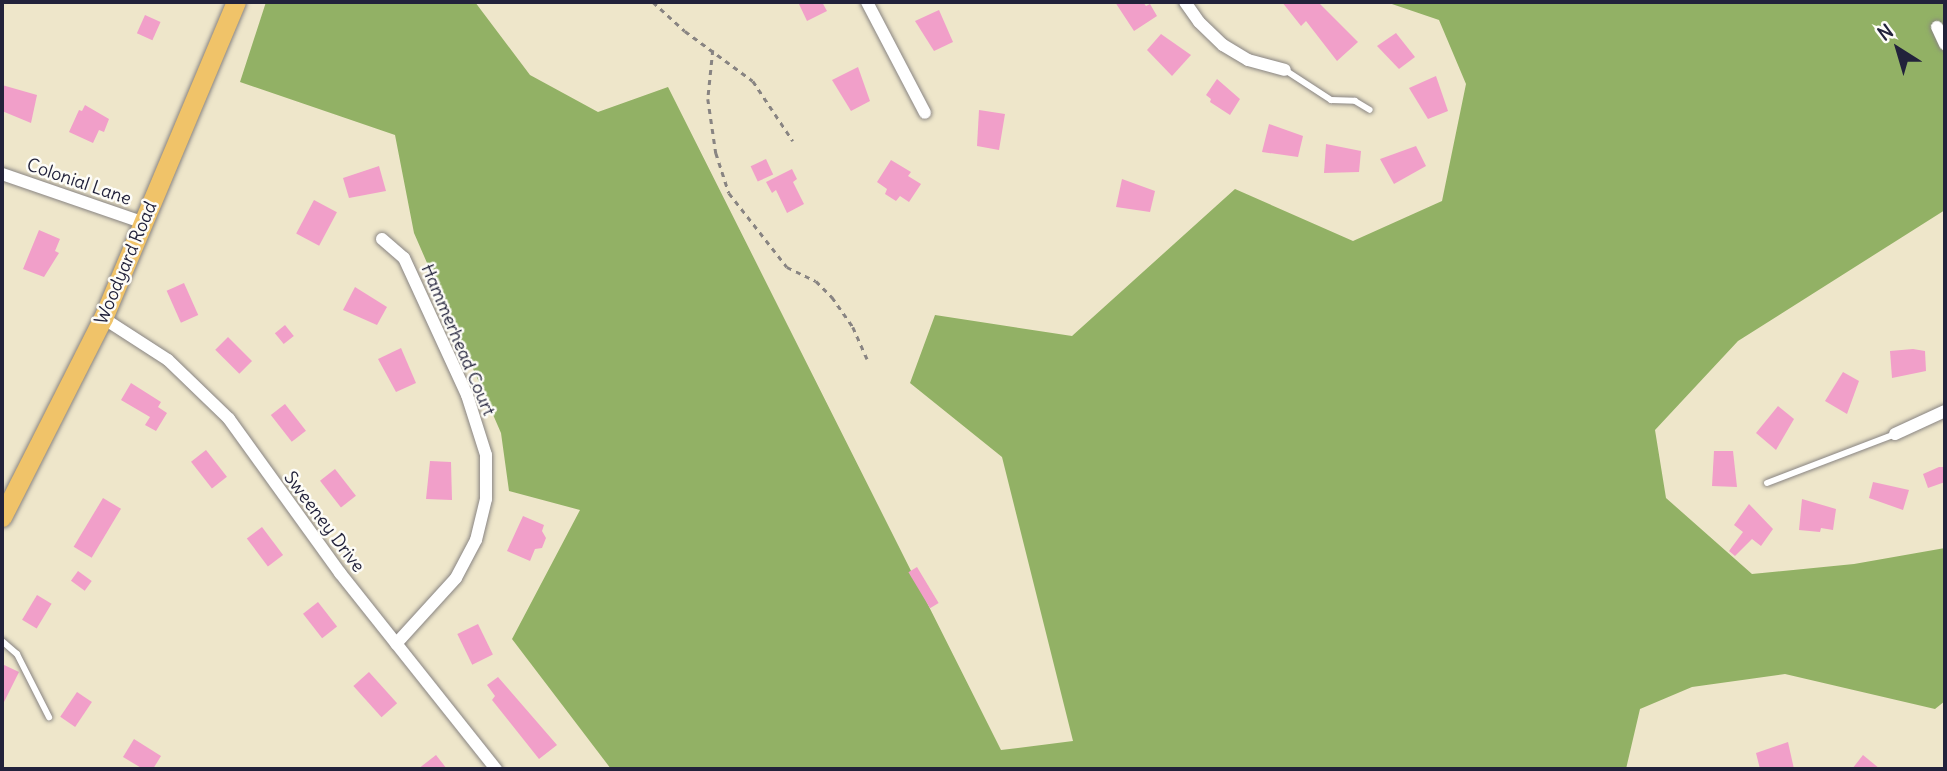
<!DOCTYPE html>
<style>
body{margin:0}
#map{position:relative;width:1947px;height:771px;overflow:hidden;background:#eee6ca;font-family:Delius,sans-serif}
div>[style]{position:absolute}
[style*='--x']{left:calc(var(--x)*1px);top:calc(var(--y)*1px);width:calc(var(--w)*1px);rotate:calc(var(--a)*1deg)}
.forest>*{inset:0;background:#92b165}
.building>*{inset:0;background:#f19fc9;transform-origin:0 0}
.path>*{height:2.5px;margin-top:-1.25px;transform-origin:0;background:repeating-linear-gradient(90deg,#888482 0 5px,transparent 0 10px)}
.roads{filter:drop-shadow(0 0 2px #888482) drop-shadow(0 0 2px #888482)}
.lane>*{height:6px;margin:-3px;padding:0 3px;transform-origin:3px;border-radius:3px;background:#fff}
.street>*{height:12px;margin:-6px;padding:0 6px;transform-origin:6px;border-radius:6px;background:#fff}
.primary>*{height:19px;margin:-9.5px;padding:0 9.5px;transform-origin:9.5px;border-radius:9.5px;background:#f0c369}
span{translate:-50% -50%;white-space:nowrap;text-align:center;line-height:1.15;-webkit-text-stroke:5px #fdfcf7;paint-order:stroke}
.street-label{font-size:18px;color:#22223b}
.frame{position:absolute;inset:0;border:4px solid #22223b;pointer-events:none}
.north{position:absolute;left:1863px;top:14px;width:70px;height:70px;-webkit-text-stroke:5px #fdfcf7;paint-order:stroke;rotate:323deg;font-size:19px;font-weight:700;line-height:28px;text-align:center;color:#22223b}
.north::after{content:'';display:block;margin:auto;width:24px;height:32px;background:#22223b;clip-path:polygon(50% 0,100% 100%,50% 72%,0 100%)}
</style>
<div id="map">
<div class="forest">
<i style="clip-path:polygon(266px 2px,475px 2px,530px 75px,598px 112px,668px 87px,1001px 750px,1073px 741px,1002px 457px,910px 383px,935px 315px,1072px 336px,1235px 189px,1353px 241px,1442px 201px,1466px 84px,1439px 20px,1386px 2px,1945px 2px,1945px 210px,1738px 341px,1655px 430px,1666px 498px,1752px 574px,1854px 564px,1945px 548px,1945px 701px,1935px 709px,1785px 674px,1692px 687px,1640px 709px,1626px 769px,611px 769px,512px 639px,580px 510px,509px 491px,501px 433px,414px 233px,395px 135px,240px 82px)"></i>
</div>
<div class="building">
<i style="clip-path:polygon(798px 2px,822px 2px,827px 11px,807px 21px)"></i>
<i style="clip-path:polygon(1115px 2px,1143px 2px,1146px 6px,1150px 4px,1157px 16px,1134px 31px)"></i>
<i style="clip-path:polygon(1282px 2px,1318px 2px,1358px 42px,1337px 61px,1306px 21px,1301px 26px)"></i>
<i style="clip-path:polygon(939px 10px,953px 42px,934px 51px,915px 21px)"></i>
<i style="left:145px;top:15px;width:17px;height:20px;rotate:24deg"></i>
<i style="clip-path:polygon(1396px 33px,1415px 57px,1399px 69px,1377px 46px)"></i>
<i style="clip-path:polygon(1161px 34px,1191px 55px,1172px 76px,1147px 50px)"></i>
<i style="clip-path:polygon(858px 67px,870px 101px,851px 111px,832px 80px)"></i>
<i style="clip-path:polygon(1436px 76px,1448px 111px,1428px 119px,1409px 88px)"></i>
<i style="clip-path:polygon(1217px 79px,1240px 99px,1230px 115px,1210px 102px,1211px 99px,1206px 95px)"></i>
<i style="clip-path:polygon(2px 85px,37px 95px,31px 123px,2px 111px)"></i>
<i style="clip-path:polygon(85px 105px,109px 119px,104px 132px,99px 130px,93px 143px,69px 132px,79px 110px,82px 111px)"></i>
<i style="clip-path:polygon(979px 110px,1005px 114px,999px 150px,977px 146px)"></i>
<i style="clip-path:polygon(1269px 124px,1303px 136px,1298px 157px,1262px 152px)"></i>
<i style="clip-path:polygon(1326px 144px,1361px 151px,1359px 172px,1324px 173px)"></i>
<i style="clip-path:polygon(1416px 146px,1426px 166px,1394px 184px,1380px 159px)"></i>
<i style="left:766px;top:159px;width:17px;height:17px;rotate:65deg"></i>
<i style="clip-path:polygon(891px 160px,911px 172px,908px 176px,921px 184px,909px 202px,900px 196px,896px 201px,885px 194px,887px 189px,877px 182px)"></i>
<i style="clip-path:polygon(379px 166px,386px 191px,349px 198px,343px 178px)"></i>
<i style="clip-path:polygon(792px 169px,797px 179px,793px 182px,804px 204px,787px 213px,776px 190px,772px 193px,766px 182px)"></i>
<i style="clip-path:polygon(1122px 179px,1155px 191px,1150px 212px,1116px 207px)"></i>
<i style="left:314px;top:200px;width:26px;height:38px;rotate:28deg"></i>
<i style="clip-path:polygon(39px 230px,60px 239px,55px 251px,59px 253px,44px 277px,23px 269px)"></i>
<i style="left:184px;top:283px;width:35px;height:19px;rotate:66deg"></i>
<i style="clip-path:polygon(355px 287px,387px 307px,377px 325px,343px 310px)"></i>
<i style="left:285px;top:325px;width:14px;height:13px;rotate:51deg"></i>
<i style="left:228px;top:337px;width:34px;height:18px;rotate:45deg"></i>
<i style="clip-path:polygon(401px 348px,416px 383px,396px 392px,378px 359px)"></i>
<i style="clip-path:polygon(1913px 349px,1925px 351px,1926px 371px,1892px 378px,1890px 351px)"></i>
<i style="clip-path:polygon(1843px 372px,1859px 381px,1847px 414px,1825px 401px)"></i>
<i style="clip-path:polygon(131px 383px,161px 402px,158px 407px,167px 413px,156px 431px,145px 425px,150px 417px,121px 400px)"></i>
<i style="left:285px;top:404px;width:34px;height:18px;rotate:52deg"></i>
<i style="clip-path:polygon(1778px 406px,1794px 419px,1776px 450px,1756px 433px)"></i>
<i style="left:206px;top:450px;width:34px;height:19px;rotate:52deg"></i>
<i style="clip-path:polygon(1714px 451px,1733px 451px,1737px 487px,1712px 486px)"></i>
<i style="clip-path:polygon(430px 461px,451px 462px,452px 500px,426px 499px)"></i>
<i style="clip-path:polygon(1939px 467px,1945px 467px,1945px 482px,1928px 488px,1923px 474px)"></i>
<i style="left:335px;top:469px;width:34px;height:19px;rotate:52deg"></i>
<i style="clip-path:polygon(1873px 482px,1909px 490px,1903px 510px,1869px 498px)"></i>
<i style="left:103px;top:498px;width:21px;height:57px;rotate:31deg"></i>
<i style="clip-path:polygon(1802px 499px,1836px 509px,1833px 530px,1821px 528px,1820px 532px,1799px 530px)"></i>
<i style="clip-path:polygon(1749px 504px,1773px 529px,1761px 546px,1752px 539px,1735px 556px,1729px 551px,1743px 532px,1734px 525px)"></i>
<i style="clip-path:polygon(523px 516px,544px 525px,542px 531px,546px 538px,542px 548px,535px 549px,530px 561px,507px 551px)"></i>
<i style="left:262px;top:527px;width:35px;height:19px;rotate:53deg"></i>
<i style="left:917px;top:567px;width:42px;height:10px;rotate:59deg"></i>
<i style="left:78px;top:571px;width:17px;height:12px;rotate:36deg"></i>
<i style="left:37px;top:595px;width:17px;height:29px;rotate:31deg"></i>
<i style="left:318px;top:602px;width:31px;height:19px;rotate:52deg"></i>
<i style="left:478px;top:624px;width:34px;height:23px;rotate:64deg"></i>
<i style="clip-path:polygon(2px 664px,19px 672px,2px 706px)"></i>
<i style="left:369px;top:672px;width:42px;height:21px;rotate:48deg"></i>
<i style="clip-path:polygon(498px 677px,557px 745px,539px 759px,492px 700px,495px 696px,487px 685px)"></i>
<i style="left:77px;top:692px;width:18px;height:30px;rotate:34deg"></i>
<i style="clip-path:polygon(134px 739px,161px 756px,153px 769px,143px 769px,123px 757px)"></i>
<i style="clip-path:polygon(1788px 742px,1794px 769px,1760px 769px,1756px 753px)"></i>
<i style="clip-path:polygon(436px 755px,447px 769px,418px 769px)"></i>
<i style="clip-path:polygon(1863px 755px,1880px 769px,1852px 769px)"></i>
</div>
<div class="path">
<i style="--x:653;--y:2;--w:43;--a:42.2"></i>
<i style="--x:685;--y:31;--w:84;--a:36.3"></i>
<i style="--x:753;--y:81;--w:72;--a:56.3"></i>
<i style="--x:713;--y:50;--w:49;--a:95.8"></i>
<i style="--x:708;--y:99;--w:55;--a:81.6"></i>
<i style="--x:716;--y:153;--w:42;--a:72"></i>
<i style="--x:729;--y:193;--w:94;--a:51.9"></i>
<i style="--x:787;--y:267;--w:32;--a:26"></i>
<i style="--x:816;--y:281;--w:23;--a:45"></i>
<i style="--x:832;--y:297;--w:37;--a:55"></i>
<i style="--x:853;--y:327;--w:35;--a:66"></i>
</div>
<div class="roads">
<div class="lane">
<i style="--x:1285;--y:70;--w:55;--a:33.1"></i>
<i style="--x:1331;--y:100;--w:24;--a:2"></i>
<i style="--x:1355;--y:101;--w:17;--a:31"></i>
<i style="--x:1767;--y:483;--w:137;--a:-20.9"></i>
<i style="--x:2;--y:641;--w:20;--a:41"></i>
<i style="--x:17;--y:654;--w:71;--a:63.1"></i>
</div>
<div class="street">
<i style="--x:867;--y:2;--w:125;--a:62.4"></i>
<i style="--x:1185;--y:2;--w:24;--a:55"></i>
<i style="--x:1199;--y:22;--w:33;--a:44"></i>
<i style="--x:1223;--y:45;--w:29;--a:31"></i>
<i style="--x:1248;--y:60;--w:38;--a:15"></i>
<i style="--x:1937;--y:27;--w:19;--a:65"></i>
<i style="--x:2;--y:174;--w:150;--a:19"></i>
<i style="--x:382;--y:239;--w:29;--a:41"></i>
<i style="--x:404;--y:258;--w:151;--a:65.3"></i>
<i style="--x:467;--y:395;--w:63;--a:72.4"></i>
<i style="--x:486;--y:455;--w:44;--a:90"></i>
<i style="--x:486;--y:499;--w:42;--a:103.7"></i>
<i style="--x:476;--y:540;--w:43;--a:117.8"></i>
<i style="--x:456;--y:578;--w:89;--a:132.3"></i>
<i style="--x:103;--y:318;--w:77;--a:32.9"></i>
<i style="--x:168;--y:360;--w:85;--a:44"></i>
<i style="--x:229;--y:419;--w:190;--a:54.2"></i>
<i style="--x:340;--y:573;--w:251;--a:51.5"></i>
<i style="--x:1895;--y:434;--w:55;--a:-24.7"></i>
</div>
<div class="primary">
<i style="--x:2;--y:517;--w:223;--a:-63.1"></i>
<i style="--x:103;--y:318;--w:343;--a:-67.2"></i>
</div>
</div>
<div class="street-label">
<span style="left:79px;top:182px;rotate:19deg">Colonial Lane</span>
<span style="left:126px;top:263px;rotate:-67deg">Woodyard Road</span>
<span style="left:458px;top:340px;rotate:67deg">Hammerhead Court</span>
<span style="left:324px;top:522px;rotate:53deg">Sweeney Drive</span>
</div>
<div class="frame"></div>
<div class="north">N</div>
</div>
